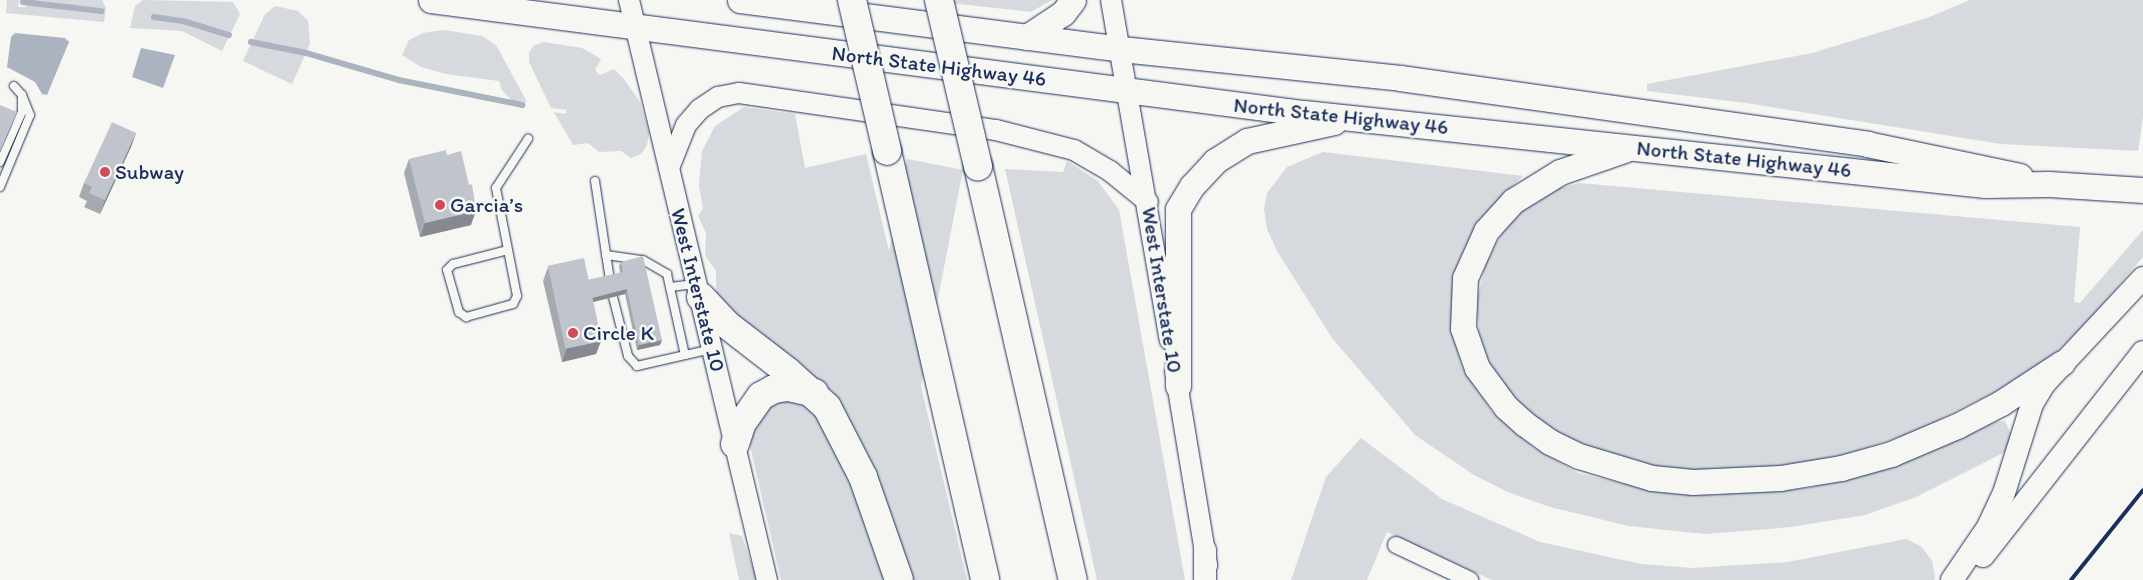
<!DOCTYPE html>
<meta charset="utf-8">
<style>
body{margin:0}
#map{position:relative;width:2143px;height:580px;overflow:hidden;background:#f6f6f2;font-family:Itim,sans-serif}
div>[style]{position:absolute}
[style*='--x']{left:calc(var(--x)*1px);top:calc(var(--y)*1px);width:calc(var(--w)*1px);rotate:calc(var(--a)*1deg)}
.green>*{inset:0;background:#d6d9dd;transform-origin:0 0}
.water>*{inset:0;background:#abb2c0}
.stream>*{height:5.5px;margin:-2.75px;padding:0 2.75px;transform-origin:2.75px;border-radius:2.75px;background:#abb2c0}
.roads{filter:drop-shadow(0 0 1px #1b2f5e) drop-shadow(0 0 1px #1b2f5e)}
.service>*{height:8px;margin:-4px;padding:0 4px;transform-origin:4px;border-radius:4px;background:#f6f6f2}
.minor>*{height:16px;margin:-8px;padding:0 8px;transform-origin:8px;border-radius:8px;background:#f6f6f2}
.tertiary>*{height:20px;margin:-10px;padding:0 10px;transform-origin:10px;border-radius:10px;background:#f6f6f2}
.secondary>*{height:22px;margin:-11px;padding:0 11px;transform-origin:11px;border-radius:11px;background:#f6f6f2}
.primary>*{height:25px;margin:-12.5px;padding:0 12.5px;transform-origin:12.5px;border-radius:12.5px;background:#f6f6f2}
.motorway>*{height:28px;margin:-14px;padding:0 14px;transform-origin:14px;border-radius:14px;background:#f6f6f2}
.rail>*{height:4px;margin:-2px;padding:0 2px;transform-origin:2px;border-radius:2px;background:#1b2f5e}
.bridges{filter:drop-shadow(0 0 1px #1b2f5e) drop-shadow(0 0 1px #1b2f5e)}
.motorway-bridge>*{height:28px;margin:-14px;padding:0 14px;transform-origin:14px;border-radius:14px;background:#f6f6f2}
.wall>*{inset:0;background:#a5a9b0}
.shaded-wall>*{inset:0;background:#868990}
.building>*{inset:0;background:#c0c4cd;transform-origin:0 0}
.dots>*{width:14px;height:14px;translate:-50% -50%;box-sizing:border-box;border:2px solid #f6f6f2;border-radius:50%}
span{translate:-50% -50%;white-space:nowrap;text-align:center;line-height:1.15;-webkit-text-stroke:5px #f6f6f2;paint-order:stroke}
.street-label{font-size:21px;color:#1b2f5e}
.poi-label{font-size:21px;color:#1b2f5e}
.left{translate:0 -50%;text-align:left}
</style>
<div id="map">
<div class="green">
<i style="clip-path:polygon(7px 0,19px 0,18px 7px,26px 7px,27px 0,102px 0,106px 8px,104px 22px,6px 13px)"></i>
<i style="clip-path:polygon(143px 0,233px 2px,240px 14px,222px 51px,182px 31px,130px 28px,135px 6px)"></i>
<i style="clip-path:polygon(922px 0,1052px 0,1031px 12px)"></i>
<i style="clip-path:polygon(1970px 0,2143px 0,2143px 117px,2138px 151px,2001px 144px,1746px 103px,1647px 91px,1647px 84px,1812px 53px,1927px 18px)"></i>
<i style="clip-path:polygon(275px 6px,298px 11px,308px 21px,310px 44px,292px 84px,243px 61px,265px 14px)"></i>
<i style="clip-path:polygon(444px 30px,482px 36px,496px 45px,527px 102px,511px 100px,502px 90px,499px 81px,446px 74px,421px 67px,402px 55px,409px 40px,423px 33px)"></i>
<i style="clip-path:polygon(544px 42px,582px 48px,601px 59px,595px 70px,600px 75px,614px 69px,623px 78px,640px 102px,649px 133px,647px 145px,641px 154px,631px 158px,621px 151px,599px 152px,588px 143px,573px 145px,554px 112px,566px 114px,567px 110px,551px 108px,529px 62px,529px 53px,533px 46px)"></i>
<i style="clip-path:polygon(744px 107px,795px 114px,805px 168px,866px 154px,967px 580px,910px 580px,853px 429px,834px 393px,740px 324px,716px 297px,716px 271px,705px 255px,706px 233px,698px 216px,703px 209px,699px 185px,702px 151px,715px 126px)"></i>
<i style="clip-path:polygon(1323px 152px,1523px 176px,1501px 198px,1455px 342px,1462px 366px,1492px 412px,1533px 447px,1578px 473px,1664px 493px,1713px 495px,1809px 488px,1897px 465px,1995px 422px,2005px 421px,2012px 436px,2005px 452px,1916px 497px,1865px 515px,1791px 527px,1705px 534px,1629px 526px,1550px 507px,1508px 492px,1474px 475px,1415px 435px,1332px 338px,1277px 251px,1267px 229px,1264px 209px,1267px 193px,1287px 167px)"></i>
<i style="left:907px;top:159px;width:57px;height:432px;rotate:11deg"></i>
<i style="clip-path:polygon(1067px 161px,1098px 181px,1119px 210px,1185px 580px,1097px 580px,1005px 169px,1063px 172px)"></i>
<i style="clip-path:polygon(1579px 183px,2080px 227px,2074px 302px,2080px 303px,2143px 230px,2143px 257px,2085px 325px,2049px 359px,2014px 382px,1917px 431px,1854px 452px,1801px 464px,1720px 472px,1644px 466px,1601px 456px,1557px 434px,1526px 411px,1504px 390px,1490px 365px,1479px 332px,1477px 300px,1485px 266px,1502px 232px,1527px 206px,1553px 190px)"></i>
<i style="clip-path:polygon(779px 399px,794px 400px,806px 407px,818px 417px,833px 440px,890px 580px,781px 580px,750px 446px,752px 429px,759px 415px)"></i>
<i style="clip-path:polygon(1361px 438px,1442px 499px,1540px 542px,1641px 564px,1692px 568px,1788px 562px,1906px 539px,1922px 547px,1932px 561px,1935px 576px,1934px 580px,1492px 580px,1387px 532px,1367px 580px,1291px 580px,1326px 477px)"></i>
<i style="clip-path:polygon(729px 533px,742px 536px,757px 580px,739px 580px)"></i>
</div>
<div class="water">
<i style="clip-path:polygon(15px 33px,65px 38px,69px 42px,47px 95px,42px 94px,35px 82px,7px 67px,11px 37px)"></i>
<i style="clip-path:polygon(141px 48px,175px 55px,163px 88px,132px 77px)"></i>
</div>
<div class="stream">
<i style="--x:23;--y:2;--w:79;--a:6.6"></i>
<i style="--x:154;--y:17;--w:29;--a:8"></i>
<i style="--x:183;--y:21;--w:48;--a:16.9"></i>
<i style="--x:251;--y:42;--w:56;--a:11.3"></i>
<i style="--x:306;--y:53;--w:97;--a:16.2"></i>
<i style="--x:399;--y:80;--w:126;--a:11.4"></i>
</div>
<div class="roads">
<div class="service">
<i style="--x:0;--y:162;--w:55;--a:-66.3"></i>
<i style="--x:22;--y:112;--w:17;--a:-90"></i>
<i style="--x:22;--y:95;--w:12;--a:-132"></i>
<i style="--x:595;--y:181;--w:100;--a:81.4"></i>
<i style="--x:0;--y:187;--w:78;--a:-67.4"></i>
<i style="--x:30;--y:115;--w:22;--a:-112"></i>
<i style="--x:508;--y:250;--w:57;--a:165.7"></i>
<i style="--x:453;--y:264;--w:8;--a:135"></i>
<i style="--x:447;--y:270;--w:44;--a:74.1"></i>
<i style="--x:459;--y:312;--w:9;--a:36"></i>
<i style="--x:466;--y:317;--w:49;--a:-15.5"></i>
<i style="--x:513;--y:304;--w:9;--a:-63"></i>
<i style="--x:517;--y:296;--w:110;--a:-101"></i>
<i style="--x:496;--y:188;--w:59;--a:-56.9"></i>
<i style="--x:606;--y:255;--w:37;--a:8"></i>
<i style="--x:643;--y:260;--w:28;--a:30"></i>
<i style="--x:667;--y:274;--w:83;--a:77.5"></i>
<i style="--x:670;--y:287;--w:25;--a:-7"></i>
<i style="--x:613;--y:297;--w:61;--a:75.7"></i>
<i style="--x:628;--y:356;--w:13;--a:48"></i>
<i style="--x:637;--y:366;--w:77;--a:-12.8"></i>
</div>
<div class="minor">
<i style="--x:1396;--y:545;--w:82;--a:25.3"></i>
</div>
<div class="tertiary">
<i style="--x:629;--y:0;--w:596;--a:76.62"></i>
<i style="--x:1111;--y:0;--w:345;--a:80.2"></i>
<i style="--x:669;--y:168;--w:46;--a:-68.4"></i>
<i style="--x:686;--y:125;--w:21;--a:-49"></i>
<i style="--x:700;--y:109;--w:22;--a:-34"></i>
<i style="--x:718;--y:97;--w:21;--a:-11"></i>
<i style="--x:739;--y:93;--w:260;--a:8.2"></i>
<i style="--x:996;--y:130;--w:81;--a:14.4"></i>
<i style="--x:1074;--y:150;--w:42;--a:30.3"></i>
<i style="--x:1110;--y:171;--w:49;--a:39.2"></i>
<i style="--x:1175;--y:371;--w:197;--a:80.6"></i>
</div>
<div class="secondary">
<i style="--x:1983;--y:556;--w:259;--a:-51.9"></i>
<i style="--x:1205;--y:580;--w:30;--a:-90"></i>
<i style="--x:1952;--y:580;--w:64;--a:-55.8"></i>
<i style="--x:1988;--y:527;--w:38;--a:-65"></i>
<i style="--x:2004;--y:493;--w:93;--a:-72.5"></i>
<i style="--x:2032;--y:404;--w:23;--a:-59"></i>
<i style="--x:2044;--y:384;--w:145;--a:-47"></i>
</div>
<div class="primary">
<i style="--x:431;--y:0;--w:880;--a:7.38"></i>
<i style="--x:1304;--y:113;--w:685;--a:6.04"></i>
<i style="--x:1985;--y:185;--w:64;--a:-0.9"></i>
<i style="--x:2049;--y:184;--w:94;--a:3.7"></i>
<i style="--x:740;--y:0;--w:384;--a:7.3"></i>
<i style="--x:1121;--y:49;--w:281;--a:5.9"></i>
<i style="--x:1400;--y:78;--w:472;--a:8"></i>
<i style="--x:1867;--y:144;--w:156;--a:11.8"></i>
<i style="--x:1027;--y:37;--w:43;--a:-33.7"></i>
<i style="--x:1063;--y:13;--w:16;--a:-52"></i>
<i style="--x:1624;--y:150;--w:68;--a:161"></i>
<i style="--x:1560;--y:172;--w:55;--a:148.3"></i>
<i style="--x:1513;--y:201;--w:40;--a:132"></i>
<i style="--x:1486;--y:231;--w:51;--a:114.1"></i>
<i style="--x:1465;--y:278;--w:50;--a:92.3"></i>
<i style="--x:1463;--y:328;--w:42;--a:70.7"></i>
<i style="--x:1477;--y:368;--w:49;--a:53.4"></i>
<i style="--x:1506;--y:407;--w:25;--a:42"></i>
<i style="--x:1525;--y:424;--w:31;--a:36"></i>
<i style="--x:1550;--y:442;--w:32;--a:26"></i>
<i style="--x:1579;--y:456;--w:76;--a:16.8"></i>
<i style="--x:1652;--y:478;--w:41;--a:5.6"></i>
<i style="--x:1693;--y:482;--w:87;--a:-2.6"></i>
<i style="--x:1780;--y:478;--w:62;--a:-9.3"></i>
<i style="--x:1841;--y:468;--w:52;--a:-15.6"></i>
<i style="--x:1891;--y:454;--w:72;--a:-23"></i>
<i style="--x:1957;--y:426;--w:50;--a:-27.6"></i>
<i style="--x:2001;--y:403;--w:73;--a:-33.3"></i>
<i style="--x:1178;--y:386;--w:177;--a:-90"></i>
<i style="--x:1178;--y:209;--w:27;--a:-59"></i>
<i style="--x:1192;--y:186;--w:34;--a:-47"></i>
<i style="--x:1215;--y:161;--w:38;--a:-32"></i>
<i style="--x:1247;--y:141;--w:89;--a:-12.3"></i>
</div>
<div class="motorway">
<i style="--x:887;--y:151;--w:440;--a:77.1"></i>
<i style="--x:978;--y:166;--w:425;--a:77.1"></i>
<i style="--x:701;--y:297;--w:37;--a:47"></i>
<i style="--x:726;--y:324;--w:78;--a:37.7"></i>
<i style="--x:788;--y:372;--w:52;--a:41.9"></i>
<i style="--x:827;--y:407;--w:79;--a:62.8"></i>
<i style="--x:863;--y:477;--w:109;--a:70.7"></i>
<i style="--x:735;--y:444;--w:22;--a:-72"></i>
<i style="--x:742;--y:423;--w:33;--a:-55"></i>
<i style="--x:761;--y:396;--w:15;--a:-28"></i>
<i style="--x:774;--y:389;--w:15;--a:-8"></i>
<i style="--x:789;--y:387;--w:26;--a:13"></i>
</div>
</div>
<div class="rail">
<i style="--x:2071;--y:580;--w:115;--a:-51.3"></i>
</div>
<div class="bridges">
<div class="motorway-bridge">
<i style="--x:852;--y:0;--w:155;--a:76.9"></i>
<i style="--x:939;--y:0;--w:171;--a:76.8"></i>
</div>
</div>
<div class="wall">
<i style="clip-path:polygon(136px 133px,131px 147px,100px 214px,84px 207px,87px 201px,79px 197px,84px 183px)"></i>
<i style="clip-path:polygon(447px 155px,471px 225px,420px 237px,404px 173px,409px 159px)"></i>
<i style="clip-path:polygon(621px 262px,662px 340px,660px 345px,637px 350px,625px 294px,593px 302px,601px 341px,596px 354px,562px 362px,543px 281px,548px 267px,588px 280px,620px 273px,619px 266px)"></i>
</div>
<div class="shaded-wall">
<i style="clip-path:polygon(17px 112px,12px 126px,0 153px,0 151px)"></i>
<i style="clip-path:polygon(136px 133px,131px 147px,100px 214px,105px 200px)"></i>
<i style="clip-path:polygon(476px 211px,471px 225px,420px 237px,425px 223px)"></i>
<i style="clip-path:polygon(627px 289px,625px 294px,589px 303px,590px 298px)"></i>
<i style="clip-path:polygon(662px 340px,660px 345px,637px 350px,639px 345px)"></i>
<i style="clip-path:polygon(601px 341px,596px 354px,562px 362px,567px 348px)"></i>
</div>
<div class="building">
<i style="clip-path:polygon(0 105px,17px 112px,0 151px)"></i>
<i style="clip-path:polygon(112px 122px,136px 133px,105px 200px,89px 193px,92px 187px,84px 183px)"></i>
<i style="clip-path:polygon(446px 150px,447px 155px,461px 151px,469px 185px,472px 184px,476px 211px,425px 223px,409px 159px)"></i>
<i style="clip-path:polygon(643px 256px,662px 340px,639px 345px,627px 289px,592px 298px,588px 280px,623px 272px,621px 262px)"></i>
<i style="left:584px;top:258px;width:85px;height:37px;rotate:78deg"></i>
</div>
<div class="dots">
<i style="left:105px;top:172px;background:#d1495b"></i>
<i style="left:440px;top:205px;background:#d1495b"></i>
<i style="left:573px;top:333px;background:#d1495b"></i>
</div>
<div class="street-label">
<span style="left:939px;top:66px;rotate:7deg">North State Highway 46</span>
<span style="left:1341px;top:116px;rotate:6deg">North State Highway 46</span>
<span style="left:1744px;top:159px;rotate:6deg">North State Highway 46</span>
<span style="left:698px;top:290px;rotate:76deg">West Interstate 10</span>
<span style="left:1162px;top:290px;rotate:81deg">West Interstate 10</span>
</div>
<div class="poi-label">
<span class="left" style="left:115px;top:172px">Subway</span>
<span class="left" style="left:450px;top:205px">Garcia’s</span>
<span class="left" style="left:583px;top:333px">Circle K</span>
</div>
</div>
